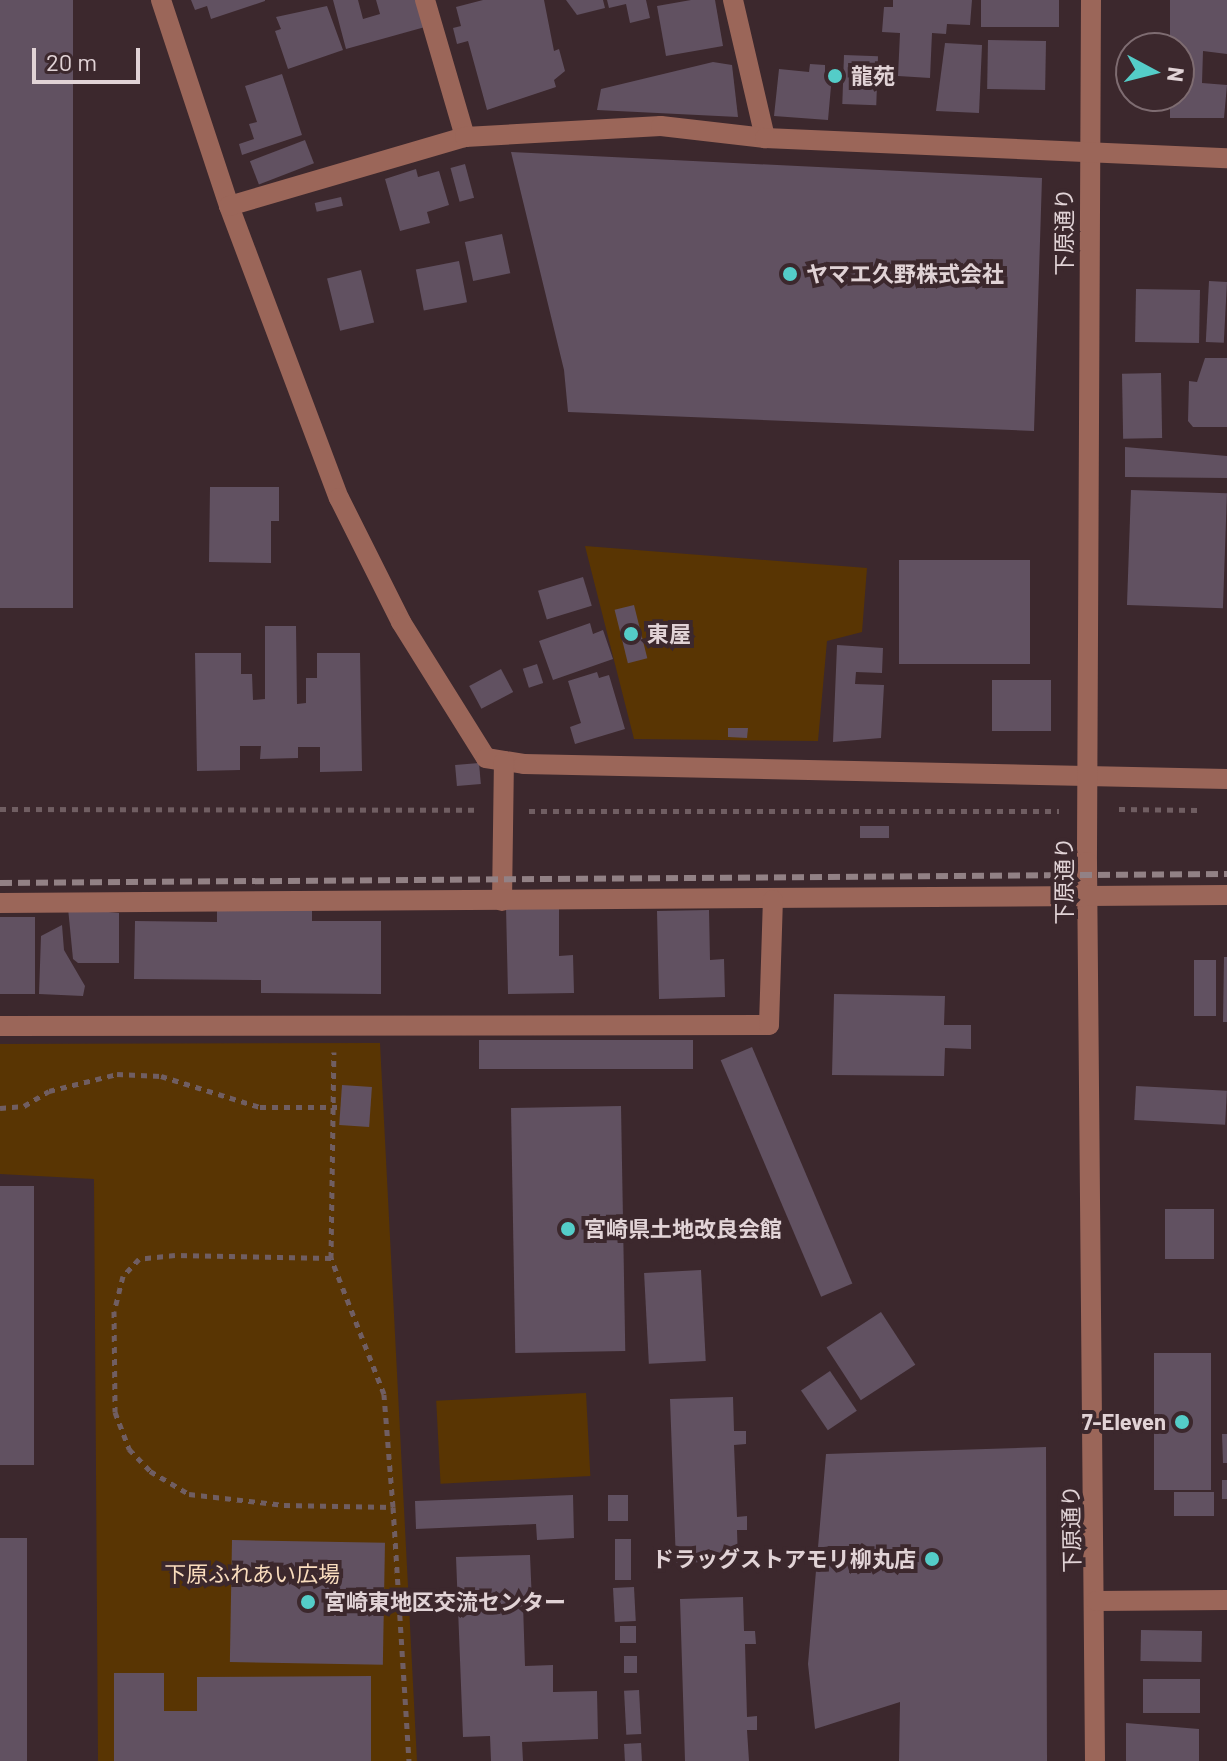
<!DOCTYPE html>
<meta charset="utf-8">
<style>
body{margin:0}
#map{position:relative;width:1227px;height:1761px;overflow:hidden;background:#3c282d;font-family:Barlow,"Noto Sans JP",sans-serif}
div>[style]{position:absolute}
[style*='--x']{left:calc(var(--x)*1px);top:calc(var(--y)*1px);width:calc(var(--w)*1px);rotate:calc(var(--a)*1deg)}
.green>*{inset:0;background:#593503;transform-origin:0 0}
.building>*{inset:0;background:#615161;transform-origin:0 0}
.path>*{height:5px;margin-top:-2.5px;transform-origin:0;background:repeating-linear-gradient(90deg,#705e62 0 6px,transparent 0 12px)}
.minor>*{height:20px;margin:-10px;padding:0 10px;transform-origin:10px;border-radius:10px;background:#9b6659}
.rail>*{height:6px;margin-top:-3px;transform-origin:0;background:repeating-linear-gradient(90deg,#928185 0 12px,transparent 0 18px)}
.dots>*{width:22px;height:22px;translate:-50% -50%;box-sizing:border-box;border:4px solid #3c282d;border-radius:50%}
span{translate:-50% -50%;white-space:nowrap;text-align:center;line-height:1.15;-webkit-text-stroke:8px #3c282d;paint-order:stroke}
.poi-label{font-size:22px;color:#e1d3d6;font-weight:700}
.left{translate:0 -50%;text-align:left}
.right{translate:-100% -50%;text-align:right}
.street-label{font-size:22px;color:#e1d3d6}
.park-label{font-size:22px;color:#f9dcbd}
.north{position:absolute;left:1115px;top:32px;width:80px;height:80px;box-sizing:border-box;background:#3c282d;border:2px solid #7e6c71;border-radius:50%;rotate:97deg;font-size:22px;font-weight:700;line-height:32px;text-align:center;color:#e1d3d6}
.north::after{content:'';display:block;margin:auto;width:28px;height:36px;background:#54cdc8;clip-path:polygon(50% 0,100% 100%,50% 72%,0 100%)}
.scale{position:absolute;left:32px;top:48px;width:108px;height:36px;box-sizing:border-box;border:4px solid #e1d3d6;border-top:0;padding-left:10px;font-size:24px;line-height:28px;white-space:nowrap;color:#e1d3d6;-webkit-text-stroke:6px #3c282d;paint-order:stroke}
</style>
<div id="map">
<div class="green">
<i style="clip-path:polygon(585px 546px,867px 568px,862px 632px,827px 641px,818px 741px,634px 739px)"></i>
<i style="clip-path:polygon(380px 1043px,417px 1761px,98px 1761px,94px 1179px,0 1174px,0 1044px)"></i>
<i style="left:586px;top:1393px;width:83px;height:150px;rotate:87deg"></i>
</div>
<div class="building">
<i style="left:0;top:0;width:73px;height:608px"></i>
<i style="clip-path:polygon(191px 0,265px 0,265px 1px,211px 19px,207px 6px,195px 10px)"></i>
<i style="clip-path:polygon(333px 0,358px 0,363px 19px,380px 14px,376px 0,418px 0,425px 27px,346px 49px)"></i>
<i style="clip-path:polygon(483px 0,544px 0,554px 51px,559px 49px,565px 71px,554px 80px,556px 87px,487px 110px,468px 41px,457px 44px,453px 28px,461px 26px,456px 7px)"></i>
<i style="clip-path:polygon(566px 0,603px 0,605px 8px,577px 15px)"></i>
<i style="clip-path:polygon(607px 0,646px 0,650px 18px,630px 23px,626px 4px,609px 8px)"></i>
<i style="clip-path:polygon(691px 0,715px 0,723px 46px,666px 56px,657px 6px)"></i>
<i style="clip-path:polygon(893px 0,972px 0,970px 25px,947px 24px,946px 34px,932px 33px,930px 78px,898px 76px,900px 33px,882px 32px,884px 7px,893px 7px)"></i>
<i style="left:981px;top:0;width:78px;height:27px"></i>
<i style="clip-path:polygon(1170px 0,1227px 0,1227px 54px,1203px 51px,1202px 83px,1227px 85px,1224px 118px,1170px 118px,1170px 96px,1179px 96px,1179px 48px,1170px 48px)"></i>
<i style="clip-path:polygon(327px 6px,343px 50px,288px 69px,275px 31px,281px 29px,276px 17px)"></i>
<i style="left:988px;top:40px;width:58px;height:49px;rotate:1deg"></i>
<i style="clip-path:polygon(945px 43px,982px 45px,979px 113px,936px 111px)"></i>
<i style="left:844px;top:55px;width:34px;height:49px;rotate:2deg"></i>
<i style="clip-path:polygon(713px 62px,732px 65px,738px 117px,597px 110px,601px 89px)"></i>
<i style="clip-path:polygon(810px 64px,825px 65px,825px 74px,832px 75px,828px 120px,774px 116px,779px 69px,809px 72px)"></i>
<i style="clip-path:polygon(282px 74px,302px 135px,242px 155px,239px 144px,254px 139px,249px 124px,257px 122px,245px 86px)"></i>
<i style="left:305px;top:140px;width:25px;height:59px;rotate:69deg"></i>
<i style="clip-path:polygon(511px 152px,1042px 178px,1034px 431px,568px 412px,564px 370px)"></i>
<i style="left:465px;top:164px;width:35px;height:15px;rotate:75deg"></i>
<i style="clip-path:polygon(416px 169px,418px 177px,439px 171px,449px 205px,427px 212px,430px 223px,400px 231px,385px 179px)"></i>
<i style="left:341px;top:197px;width:9px;height:27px;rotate:77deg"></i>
<i style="left:502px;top:234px;width:40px;height:38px;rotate:78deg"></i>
<i style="left:459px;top:261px;width:42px;height:44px;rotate:79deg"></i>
<i style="left:361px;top:270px;width:54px;height:35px;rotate:76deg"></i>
<i style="left:1209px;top:281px;width:18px;height:61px;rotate:3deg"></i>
<i style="left:1136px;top:289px;width:64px;height:53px;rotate:1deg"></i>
<i style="clip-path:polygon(1205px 358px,1227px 358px,1227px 427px,1193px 427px,1188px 421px,1189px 381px,1197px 382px)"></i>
<i style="left:1161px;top:373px;width:65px;height:39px;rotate:89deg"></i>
<i style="clip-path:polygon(1125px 447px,1227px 456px,1227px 478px,1125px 477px)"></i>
<i style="clip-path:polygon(210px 487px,279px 487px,279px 521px,271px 521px,271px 563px,209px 562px)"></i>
<i style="left:1131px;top:490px;width:96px;height:115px;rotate:2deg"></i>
<i style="left:899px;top:560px;width:131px;height:104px"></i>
<i style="left:583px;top:577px;width:30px;height:47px;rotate:73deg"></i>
<i style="left:634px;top:605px;width:55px;height:20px;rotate:76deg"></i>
<i style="clip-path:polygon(590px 623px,593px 634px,603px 630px,613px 659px,553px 680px,539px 641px)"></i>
<i style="clip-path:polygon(265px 626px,296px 626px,297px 704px,306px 703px,306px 678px,317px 678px,317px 653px,360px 653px,362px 771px,320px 772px,320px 747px,298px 747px,298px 758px,260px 759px,261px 746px,240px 746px,240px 770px,197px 771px,195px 653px,241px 653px,241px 674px,252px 674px,253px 700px,265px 699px)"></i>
<i style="clip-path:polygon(837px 645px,883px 648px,882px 673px,856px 672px,855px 684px,884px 685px,881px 738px,833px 742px)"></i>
<i style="left:537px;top:664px;width:20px;height:15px;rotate:72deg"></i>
<i style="left:501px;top:669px;width:26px;height:36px;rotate:62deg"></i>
<i style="clip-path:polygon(597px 672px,599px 678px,609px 675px,625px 729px,575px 744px,570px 727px,581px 723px,568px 681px)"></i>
<i style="left:992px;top:680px;width:59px;height:51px"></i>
<i style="clip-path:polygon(728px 728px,748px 728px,747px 738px,728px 737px)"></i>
<i style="left:479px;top:763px;width:21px;height:24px;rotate:85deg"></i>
<i style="left:860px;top:826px;width:29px;height:12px"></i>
<i style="clip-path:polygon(559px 906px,559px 956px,573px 955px,574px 993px,508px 994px,506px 907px)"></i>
<i style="clip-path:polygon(68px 908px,119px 913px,119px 963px,78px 963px,73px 959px)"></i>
<i style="clip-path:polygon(217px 909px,312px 910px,312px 921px,381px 921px,381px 994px,261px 993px,261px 980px,134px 979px,135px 921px,217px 922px)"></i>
<i style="clip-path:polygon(709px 910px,710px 960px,724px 959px,725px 997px,659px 999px,657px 911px)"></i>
<i style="left:0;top:917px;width:35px;height:77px"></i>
<i style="clip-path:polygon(62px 925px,64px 950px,85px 986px,83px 996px,39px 994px,41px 936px)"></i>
<i style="clip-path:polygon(1224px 957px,1227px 957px,1227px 1022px,1223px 1022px)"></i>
<i style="left:1194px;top:960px;width:22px;height:56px"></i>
<i style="clip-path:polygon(834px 994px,945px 996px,944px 1025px,971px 1025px,971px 1049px,945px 1048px,944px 1076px,832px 1075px)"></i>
<i style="left:479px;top:1040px;width:214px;height:29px"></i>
<i style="left:752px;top:1047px;width:257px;height:34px;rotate:67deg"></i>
<i style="left:342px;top:1085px;width:30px;height:40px;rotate:4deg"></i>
<i style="left:1136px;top:1086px;width:91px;height:34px;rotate:3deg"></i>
<i style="left:621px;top:1106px;width:245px;height:110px;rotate:89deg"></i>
<i style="left:0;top:1186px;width:34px;height:279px"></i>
<i style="left:1165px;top:1209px;width:49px;height:50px"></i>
<i style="left:701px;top:1270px;width:91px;height:57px;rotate:87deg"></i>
<i style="left:881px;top:1312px;width:63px;height:65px;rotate:57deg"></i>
<i style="left:1154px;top:1353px;width:57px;height:137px"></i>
<i style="left:830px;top:1371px;width:48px;height:35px;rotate:56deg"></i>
<i style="clip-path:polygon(733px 1397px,734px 1431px,746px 1431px,746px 1444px,734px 1445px,737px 1517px,747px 1516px,747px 1530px,737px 1530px,738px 1561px,676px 1563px,670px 1399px)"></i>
<i style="clip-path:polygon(1222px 1434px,1227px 1434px,1227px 1463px,1223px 1463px)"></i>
<i style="clip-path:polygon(1046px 1447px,1047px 1761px,899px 1761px,900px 1702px,815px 1729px,808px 1664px,826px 1454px)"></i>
<i style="left:1222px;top:1480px;width:5px;height:19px"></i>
<i style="left:1174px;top:1492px;width:40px;height:24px"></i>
<i style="clip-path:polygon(573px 1495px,574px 1538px,537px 1540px,536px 1524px,416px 1529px,415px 1501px)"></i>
<i style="left:608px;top:1495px;width:20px;height:26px"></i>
<i style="left:0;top:1538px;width:27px;height:223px"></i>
<i style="left:615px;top:1539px;width:16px;height:41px"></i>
<i style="left:232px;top:1540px;width:153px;height:122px;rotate:1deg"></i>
<i style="clip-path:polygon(530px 1555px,532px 1603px,523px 1604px,525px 1666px,553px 1665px,553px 1692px,597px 1691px,598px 1739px,522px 1742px,523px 1761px,491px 1761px,490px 1736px,463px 1737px,456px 1557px)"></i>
<i style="left:634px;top:1587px;width:34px;height:21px;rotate:87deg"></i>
<i style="clip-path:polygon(743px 1597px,744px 1631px,755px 1631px,756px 1644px,745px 1644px,747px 1717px,757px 1716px,757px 1730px,747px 1730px,749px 1761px,685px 1761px,680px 1599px)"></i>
<i style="left:636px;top:1626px;width:17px;height:16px;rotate:90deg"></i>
<i style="left:1141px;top:1630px;width:61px;height:31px;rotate:1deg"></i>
<i style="left:637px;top:1656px;width:17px;height:13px;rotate:90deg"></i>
<i style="clip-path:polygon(114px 1673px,164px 1673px,164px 1711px,197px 1711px,197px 1677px,371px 1676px,371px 1761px,114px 1761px)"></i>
<i style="left:1143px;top:1679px;width:57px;height:34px"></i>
<i style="left:639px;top:1690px;width:44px;height:15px;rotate:87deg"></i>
<i style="clip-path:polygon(1126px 1723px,1199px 1729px,1199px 1761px,1126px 1761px)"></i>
<i style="left:641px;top:1743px;width:18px;height:17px;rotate:87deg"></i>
</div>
<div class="path">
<i style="--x:0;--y:809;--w:475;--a:0.1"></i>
<i style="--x:1119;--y:809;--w:79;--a:0.7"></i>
<i style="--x:529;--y:811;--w:530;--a:0"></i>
<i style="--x:0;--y:1108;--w:24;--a:-5"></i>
<i style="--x:24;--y:1106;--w:29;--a:-31"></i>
<i style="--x:49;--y:1091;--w:70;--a:-14"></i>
<i style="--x:117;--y:1074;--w:44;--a:2.6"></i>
<i style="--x:161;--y:1076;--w:104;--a:17.4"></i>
<i style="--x:260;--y:1107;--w:77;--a:0"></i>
<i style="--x:331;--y:1258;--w:156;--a:-178.9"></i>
<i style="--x:175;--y:1255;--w:36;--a:174"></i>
<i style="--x:139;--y:1259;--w:23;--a:133"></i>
<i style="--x:123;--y:1276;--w:36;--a:104"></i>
<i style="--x:114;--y:1311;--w:101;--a:89.4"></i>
<i style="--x:115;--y:1412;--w:40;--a:69"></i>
<i style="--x:129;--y:1449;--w:30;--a:46"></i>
<i style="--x:150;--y:1471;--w:45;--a:30.5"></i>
<i style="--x:189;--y:1494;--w:96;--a:6.6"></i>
<i style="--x:284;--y:1505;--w:109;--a:1.1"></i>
<i style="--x:393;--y:1507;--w:113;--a:-94.6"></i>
<i style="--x:384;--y:1394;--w:146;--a:-111.3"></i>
<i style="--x:331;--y:1258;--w:206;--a:-89.2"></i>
<i style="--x:393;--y:1507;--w:255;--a:86.4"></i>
</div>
<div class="minor">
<i style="--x:161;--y:0;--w:217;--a:71.7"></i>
<i style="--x:229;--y:206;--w:312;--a:69.4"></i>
<i style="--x:339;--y:498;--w:139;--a:63.4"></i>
<i style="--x:401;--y:622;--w:160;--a:58"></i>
<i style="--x:486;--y:758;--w:38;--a:9"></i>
<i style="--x:524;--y:764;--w:703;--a:1.22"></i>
<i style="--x:425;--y:0;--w:143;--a:73.7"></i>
<i style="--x:733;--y:0;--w:142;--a:76.9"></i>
<i style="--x:1091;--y:0;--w:862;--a:90.27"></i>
<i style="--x:1087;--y:862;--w:899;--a:89.49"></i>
<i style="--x:229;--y:206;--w:246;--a:-16.3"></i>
<i style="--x:465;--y:137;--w:196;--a:-3.2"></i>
<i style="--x:661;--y:126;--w:105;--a:6.6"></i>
<i style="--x:765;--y:138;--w:462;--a:2.5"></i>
<i style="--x:502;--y:901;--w:140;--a:-89.2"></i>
<i style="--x:0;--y:903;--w:1227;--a:-0.37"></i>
<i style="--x:0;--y:1026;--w:769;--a:-0.07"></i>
<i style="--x:769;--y:1025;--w:125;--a:-88.2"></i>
<i style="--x:1096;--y:1601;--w:131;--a:-0.4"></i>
</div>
<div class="rail">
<i style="--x:0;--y:883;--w:1227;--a:-0.42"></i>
</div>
<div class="dots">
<i style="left:835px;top:76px;background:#54cdc8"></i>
<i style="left:790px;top:274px;background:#54cdc8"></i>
<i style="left:631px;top:634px;background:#54cdc8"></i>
<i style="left:568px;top:1229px;background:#54cdc8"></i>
<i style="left:1182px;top:1422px;background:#54cdc8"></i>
<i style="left:932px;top:1559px;background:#54cdc8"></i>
<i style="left:308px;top:1602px;background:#54cdc8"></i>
</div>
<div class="poi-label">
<span class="left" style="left:851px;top:76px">龍苑</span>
<span class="left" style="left:806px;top:274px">ヤマエ久野株式会社</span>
<span class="left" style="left:647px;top:634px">東屋</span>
<span class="left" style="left:584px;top:1229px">宮崎県土地改良会館</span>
<span class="right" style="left:1166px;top:1422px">7-Eleven</span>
<span class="right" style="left:916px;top:1559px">ドラッグストアモリ柳丸店</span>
<span class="left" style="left:324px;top:1602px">宮崎東地区交流センター</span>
</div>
<div class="street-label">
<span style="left:1064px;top:232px;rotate:-90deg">下原通り</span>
<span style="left:1064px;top:881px;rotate:-90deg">下原通り</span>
<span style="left:1071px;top:1529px;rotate:-91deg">下原通り</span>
</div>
<div class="park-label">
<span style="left:252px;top:1574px">下原ふれあい広場</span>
</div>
<div class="north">N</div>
<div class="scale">20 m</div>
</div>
